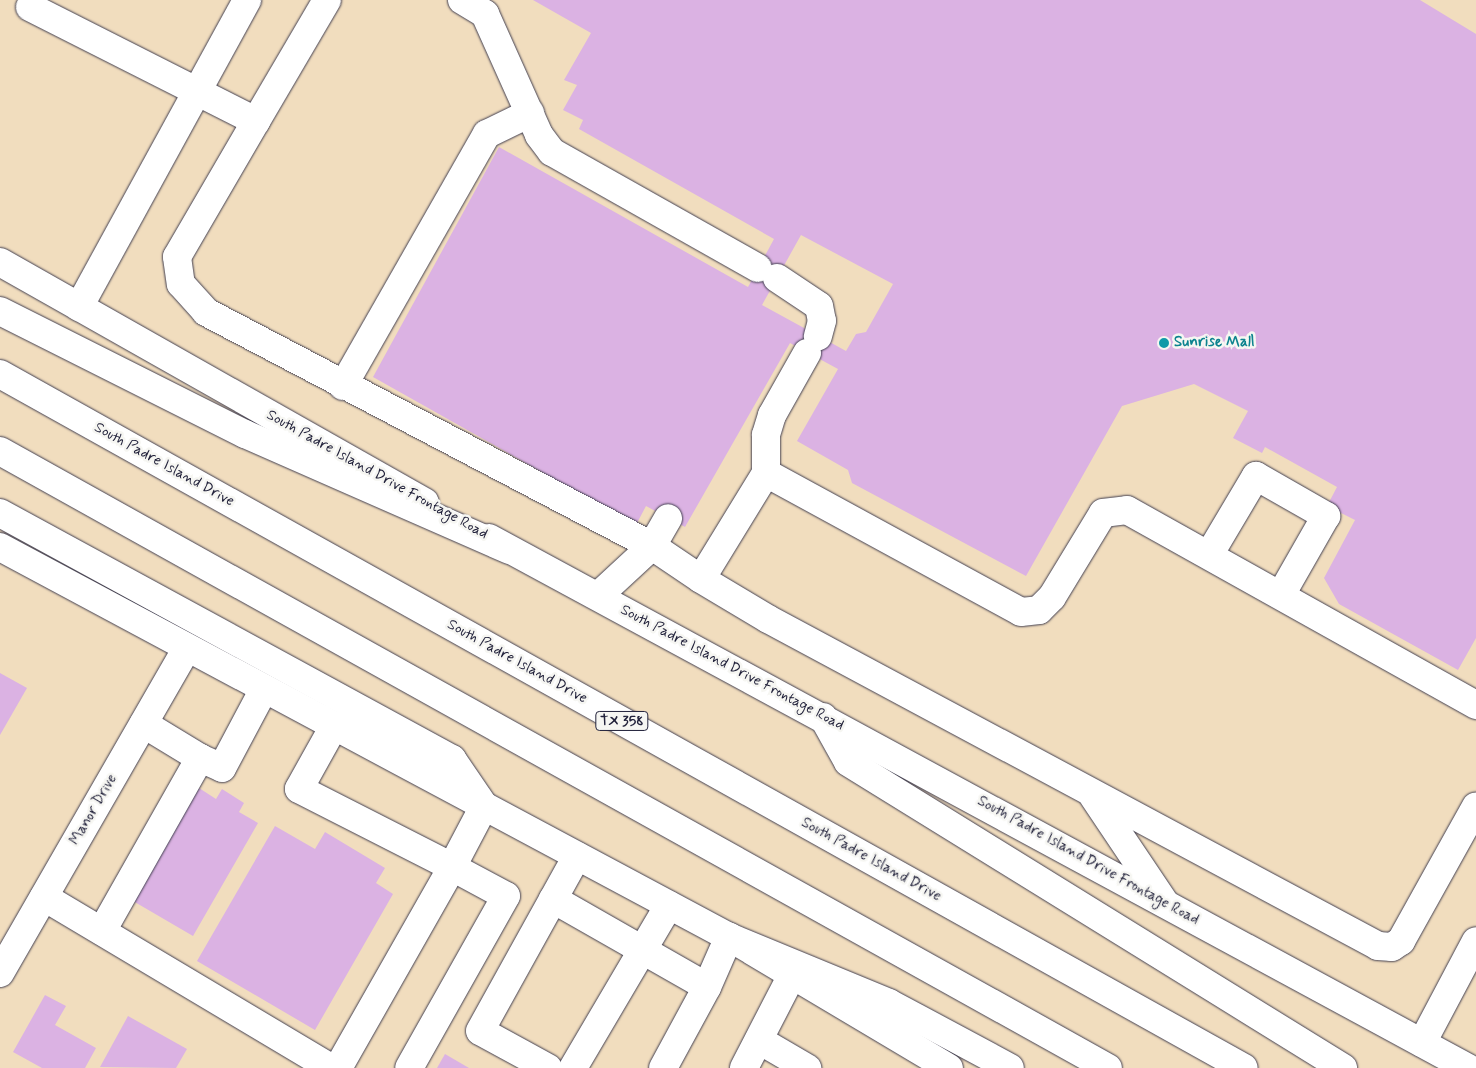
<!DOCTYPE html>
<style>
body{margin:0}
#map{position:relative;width:1476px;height:1068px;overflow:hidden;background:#f1ddbe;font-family:Mynerve,sans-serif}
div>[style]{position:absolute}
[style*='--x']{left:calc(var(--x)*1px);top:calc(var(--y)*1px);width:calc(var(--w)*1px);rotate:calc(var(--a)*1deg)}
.building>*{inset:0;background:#dbb2e3}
.roads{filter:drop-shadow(0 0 1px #413e4f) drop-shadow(0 0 1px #413e4f)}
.minor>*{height:28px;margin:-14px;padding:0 14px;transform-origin:14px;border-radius:14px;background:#fff}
.major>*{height:28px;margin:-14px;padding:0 14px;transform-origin:14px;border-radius:14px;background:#fff}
.highway>*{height:28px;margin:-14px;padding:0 14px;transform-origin:14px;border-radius:14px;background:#fff}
.dots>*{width:14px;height:14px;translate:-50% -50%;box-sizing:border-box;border:2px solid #f6f6f2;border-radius:50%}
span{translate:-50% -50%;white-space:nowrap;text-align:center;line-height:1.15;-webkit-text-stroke:5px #f6f6f2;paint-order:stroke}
.shield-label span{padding:1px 4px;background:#f6f6f2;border:1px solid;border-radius:4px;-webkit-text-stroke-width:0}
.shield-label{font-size:14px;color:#22223b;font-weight:700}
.culture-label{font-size:15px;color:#0d838f;font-weight:700}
.left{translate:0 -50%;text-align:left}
.street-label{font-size:15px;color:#22223b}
</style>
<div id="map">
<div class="building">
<i style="clip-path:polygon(evenodd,533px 0,1420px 0,1476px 34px,1476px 638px,1458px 670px,1339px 604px,1324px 578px,1355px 520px,1327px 506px,1337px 487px,1265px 447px,1262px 453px,1233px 438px,1248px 411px,1194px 384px,1122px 406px,1026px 576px,852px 483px,848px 470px,797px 441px,838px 369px,790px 343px,685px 527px,646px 506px,636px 525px,373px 377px,499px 147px,748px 287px,774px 239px,579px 129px,583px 120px,563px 110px,577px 85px,564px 80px,591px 33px,533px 0,801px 235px,893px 284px,866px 332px,856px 334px,846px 351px,762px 305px,801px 235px)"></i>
<i style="clip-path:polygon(0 673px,27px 688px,0 735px)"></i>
<i style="clip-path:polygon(199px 788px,216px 799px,222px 789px,244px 803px,239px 812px,258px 823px,193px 936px,133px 901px)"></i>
<i style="clip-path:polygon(275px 826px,315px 849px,325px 832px,385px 868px,376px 883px,393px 894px,315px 1030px,197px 961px)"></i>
<i style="clip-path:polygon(45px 995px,66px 1006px,55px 1025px,96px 1048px,85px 1068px,42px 1068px,13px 1052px)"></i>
<i style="clip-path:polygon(128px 1016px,187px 1049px,176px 1068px,100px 1067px)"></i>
<i style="clip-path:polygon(445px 1054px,469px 1068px,437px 1068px)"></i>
</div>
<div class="roads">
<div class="minor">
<i style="--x:462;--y:0;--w:27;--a:31"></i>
<i style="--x:485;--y:14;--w:133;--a:65.9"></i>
<i style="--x:539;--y:135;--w:21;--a:53"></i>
<i style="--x:552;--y:152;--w:236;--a:29.4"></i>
<i style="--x:30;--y:7;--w:253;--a:26.8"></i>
<i style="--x:256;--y:121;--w:157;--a:120.2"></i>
<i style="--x:177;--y:257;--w:27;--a:82"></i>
<i style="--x:181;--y:284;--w:38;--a:48"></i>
<i style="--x:206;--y:312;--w:504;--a:27.68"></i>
<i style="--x:652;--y:546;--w:59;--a:34"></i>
<i style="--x:256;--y:121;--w:140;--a:-59.6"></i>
<i style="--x:777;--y:278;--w:50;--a:33.7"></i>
<i style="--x:819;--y:306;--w:15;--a:79"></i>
<i style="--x:822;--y:321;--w:16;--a:105"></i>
<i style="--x:79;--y:307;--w:350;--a:-61.3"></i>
<i style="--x:807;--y:353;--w:71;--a:119.4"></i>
<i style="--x:772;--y:415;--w:21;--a:107"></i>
<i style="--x:766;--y:435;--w:38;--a:90"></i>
<i style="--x:766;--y:473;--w:124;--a:121.5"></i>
<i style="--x:701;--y:579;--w:78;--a:30.8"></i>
<i style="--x:768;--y:619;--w:692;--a:28.19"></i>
<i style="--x:1378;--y:946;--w:14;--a:4"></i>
<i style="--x:1392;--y:947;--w:11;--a:-34"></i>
<i style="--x:1401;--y:941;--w:154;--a:-60.9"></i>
<i style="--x:343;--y:386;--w:290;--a:-60.3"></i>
<i style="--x:487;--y:134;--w:48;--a:-26"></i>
<i style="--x:766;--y:473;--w:290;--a:28.6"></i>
<i style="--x:1021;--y:612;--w:18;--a:-6"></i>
<i style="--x:1039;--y:610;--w:18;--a:-45"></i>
<i style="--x:1052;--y:597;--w:98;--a:-58.7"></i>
<i style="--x:1103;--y:513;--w:24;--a:-7"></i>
<i style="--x:1127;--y:510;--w:400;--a:29.2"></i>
<i style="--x:1209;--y:555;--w:92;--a:-59.3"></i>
<i style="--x:1256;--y:476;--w:81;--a:29.7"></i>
<i style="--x:1326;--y:516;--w:91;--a:119.7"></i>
<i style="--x:598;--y:596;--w:74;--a:-42.8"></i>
<i style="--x:652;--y:546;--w:32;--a:-60"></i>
<i style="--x:334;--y:726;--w:72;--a:119.1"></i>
<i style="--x:299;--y:789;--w:172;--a:27"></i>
<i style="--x:452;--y:867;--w:69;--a:-62.3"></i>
<i style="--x:200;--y:758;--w:24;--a:24"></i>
<i style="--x:222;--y:768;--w:89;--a:-62"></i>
<i style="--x:1093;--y:796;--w:129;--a:56.1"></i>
<i style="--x:44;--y:897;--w:334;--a:30.8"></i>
<i style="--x:553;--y:899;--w:177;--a:29.7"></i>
<i style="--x:707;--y:987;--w:92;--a:118.5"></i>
<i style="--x:102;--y:931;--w:199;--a:-60.5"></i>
<i style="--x:200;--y:758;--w:66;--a:-148.7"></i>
<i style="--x:0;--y:973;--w:375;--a:-60.1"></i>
<i style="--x:707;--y:987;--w:55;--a:-66.3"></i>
<i style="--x:759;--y:1040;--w:56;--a:30.3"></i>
<i style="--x:1422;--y:1043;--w:115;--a:-62.1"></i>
<i style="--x:338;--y:1068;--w:231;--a:-60.4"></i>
<i style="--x:452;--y:867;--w:61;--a:28.2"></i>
<i style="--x:506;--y:896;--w:197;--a:119.4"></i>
<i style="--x:548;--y:1068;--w:77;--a:-151.4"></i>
<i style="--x:480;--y:1031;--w:200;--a:-61"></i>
<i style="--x:573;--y:1068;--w:189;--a:-59.5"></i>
<i style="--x:744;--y:1068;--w:105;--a:-62.7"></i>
</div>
<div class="major">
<i style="--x:0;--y:262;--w:488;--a:29.5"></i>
<i style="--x:489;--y:538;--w:1113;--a:28.43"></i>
<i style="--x:0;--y:547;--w:827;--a:28.15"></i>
<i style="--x:729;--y:937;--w:256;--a:30.8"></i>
</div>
<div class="highway">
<i style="--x:0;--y:311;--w:274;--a:26.7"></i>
<i style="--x:245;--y:434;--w:288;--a:23.7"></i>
<i style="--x:0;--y:374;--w:1424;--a:29.16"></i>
<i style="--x:0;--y:451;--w:1268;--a:29.11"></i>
<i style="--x:0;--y:513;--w:515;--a:28.56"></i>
<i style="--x:452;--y:759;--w:57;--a:55.8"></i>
<i style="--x:823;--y:717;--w:51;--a:60.9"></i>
<i style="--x:848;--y:762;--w:582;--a:31.72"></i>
<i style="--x:729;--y:937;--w:173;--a:22.4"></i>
<i style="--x:889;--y:1003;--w:137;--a:28.2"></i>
</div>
</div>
<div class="dots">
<i style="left:1164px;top:343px;background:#0f9aa8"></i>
</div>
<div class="shield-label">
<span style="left:622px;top:721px">TX 358</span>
</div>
<div class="culture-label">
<span class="left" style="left:1174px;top:343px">Sunrise Mall</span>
</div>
<div class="street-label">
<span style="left:164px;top:465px;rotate:29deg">South Padre Island Drive</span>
<span style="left:377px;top:475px;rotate:29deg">South Padre Island Drive Frontage Road</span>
<span style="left:517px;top:662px;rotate:29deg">South Padre Island Drive</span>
<span style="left:732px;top:668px;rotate:28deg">South Padre Island Drive Frontage Road</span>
<span style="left:94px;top:810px;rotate:-60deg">Manor Drive</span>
<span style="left:871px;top:860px;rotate:29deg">South Padre Island Drive</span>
<span style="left:1088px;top:861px;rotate:29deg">South Padre Island Drive Frontage Road</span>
</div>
</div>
